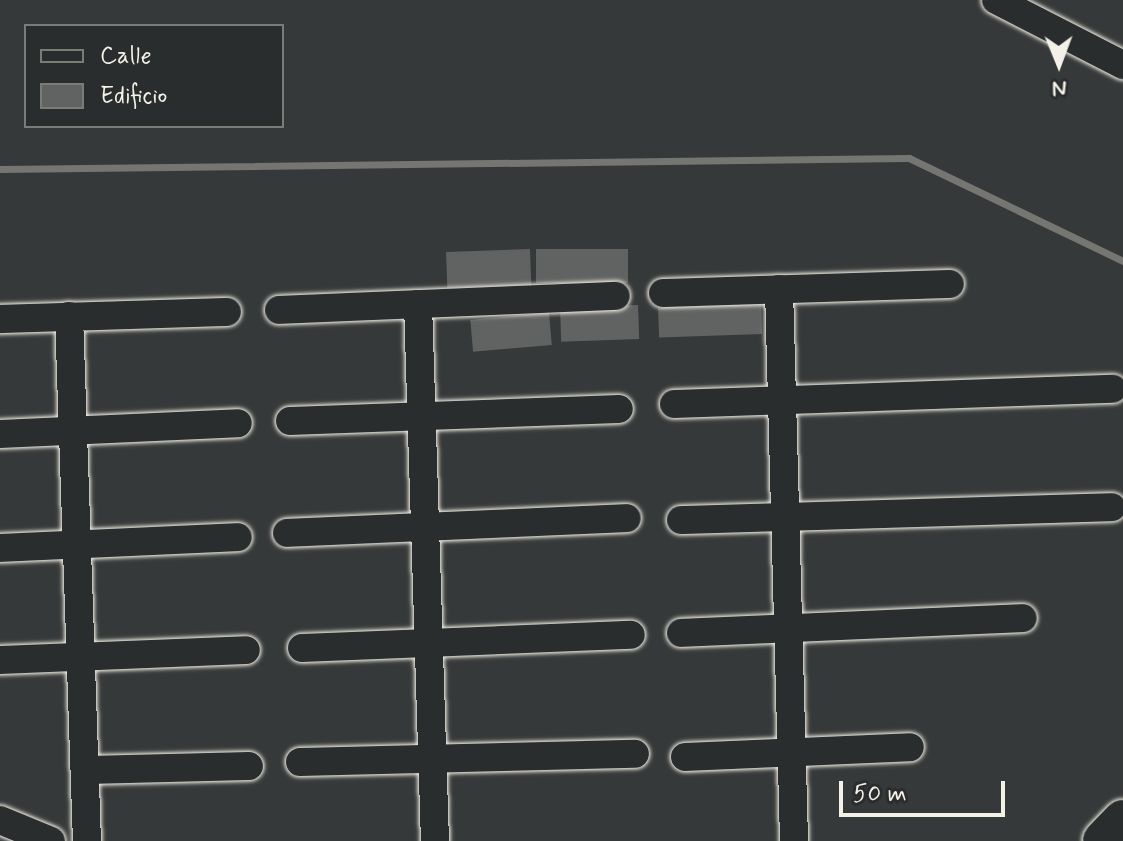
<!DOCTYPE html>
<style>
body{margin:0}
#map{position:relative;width:1123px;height:841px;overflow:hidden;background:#363939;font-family:Mynerve,sans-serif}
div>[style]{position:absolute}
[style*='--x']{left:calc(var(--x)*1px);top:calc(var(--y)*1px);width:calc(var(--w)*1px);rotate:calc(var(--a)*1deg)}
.stream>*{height:7px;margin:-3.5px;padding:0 3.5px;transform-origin:3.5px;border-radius:3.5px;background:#757572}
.building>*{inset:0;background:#616362;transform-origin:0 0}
.roads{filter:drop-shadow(0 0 2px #f4f1e8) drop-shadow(0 0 2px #f4f1e8)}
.minor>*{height:28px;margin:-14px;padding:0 14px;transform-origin:14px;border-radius:14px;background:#2a2d2e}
.highway>*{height:42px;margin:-21px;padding:0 21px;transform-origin:21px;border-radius:21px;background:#2a2d2e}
span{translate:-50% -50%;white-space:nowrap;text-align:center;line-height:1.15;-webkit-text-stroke:6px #2a2d2e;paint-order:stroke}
.legend{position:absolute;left:24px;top:24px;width:260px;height:104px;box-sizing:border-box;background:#2a2d2e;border:2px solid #7b7b78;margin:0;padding:10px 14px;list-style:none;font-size:24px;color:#f4f1e8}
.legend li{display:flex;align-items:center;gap:16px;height:40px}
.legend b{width:40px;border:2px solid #7b7b78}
.north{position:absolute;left:1019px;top:24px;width:80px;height:80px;-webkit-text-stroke:6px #2a2d2e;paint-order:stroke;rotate:179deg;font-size:22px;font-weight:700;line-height:32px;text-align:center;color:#f4f1e8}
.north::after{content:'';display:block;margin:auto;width:28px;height:36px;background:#f4f1e8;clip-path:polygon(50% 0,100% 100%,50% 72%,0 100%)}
.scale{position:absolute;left:839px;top:781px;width:166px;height:36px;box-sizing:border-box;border:4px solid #f4f1e8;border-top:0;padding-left:10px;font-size:24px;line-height:28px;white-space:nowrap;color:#f4f1e8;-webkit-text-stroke:6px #2a2d2e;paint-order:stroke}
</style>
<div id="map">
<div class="stream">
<i style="--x:0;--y:169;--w:909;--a:-0.69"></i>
<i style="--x:909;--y:158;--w:237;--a:25.7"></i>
</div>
<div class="building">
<i style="left:530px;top:249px;width:36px;height:84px;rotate:88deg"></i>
<i style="left:628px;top:249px;width:34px;height:92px;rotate:90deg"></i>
<i style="left:761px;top:304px;width:30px;height:103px;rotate:88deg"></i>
<i style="left:638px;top:305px;width:34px;height:78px;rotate:88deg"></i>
<i style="left:549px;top:313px;width:32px;height:79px;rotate:85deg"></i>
</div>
<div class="roads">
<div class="minor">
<i style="--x:996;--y:0;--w:143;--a:27.1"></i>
<i style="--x:779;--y:289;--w:552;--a:88.44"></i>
<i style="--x:663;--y:293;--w:287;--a:-1.8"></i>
<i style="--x:418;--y:304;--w:537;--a:88.19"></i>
<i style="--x:279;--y:310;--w:337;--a:-2.4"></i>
<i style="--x:69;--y:316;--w:525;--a:88.04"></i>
<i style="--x:0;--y:319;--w:227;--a:-1.8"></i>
<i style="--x:674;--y:404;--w:439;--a:-2"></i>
<i style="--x:290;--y:421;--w:329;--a:-2.1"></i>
<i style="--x:0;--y:434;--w:238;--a:-2.6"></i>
<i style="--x:681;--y:520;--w:431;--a:-1.7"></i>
<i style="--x:287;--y:533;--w:340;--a:-2.5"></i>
<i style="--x:0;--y:548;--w:238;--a:-2.6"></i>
<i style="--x:681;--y:633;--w:342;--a:-2.5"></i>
<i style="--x:302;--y:648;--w:329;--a:-2.3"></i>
<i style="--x:0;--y:660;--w:246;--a:-2.3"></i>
<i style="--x:685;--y:757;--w:225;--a:-2.5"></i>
<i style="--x:300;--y:762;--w:335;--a:-1.4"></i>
<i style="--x:88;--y:770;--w:161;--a:-1.4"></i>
<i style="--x:0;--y:820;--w:55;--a:22.4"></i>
</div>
<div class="highway">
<i style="--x:1104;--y:841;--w:28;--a:-46"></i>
</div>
</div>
<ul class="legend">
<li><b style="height:10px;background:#2a2d2e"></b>Calle</li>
<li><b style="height:22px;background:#616362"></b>Edificio</li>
</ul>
<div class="north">N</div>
<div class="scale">50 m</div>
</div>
